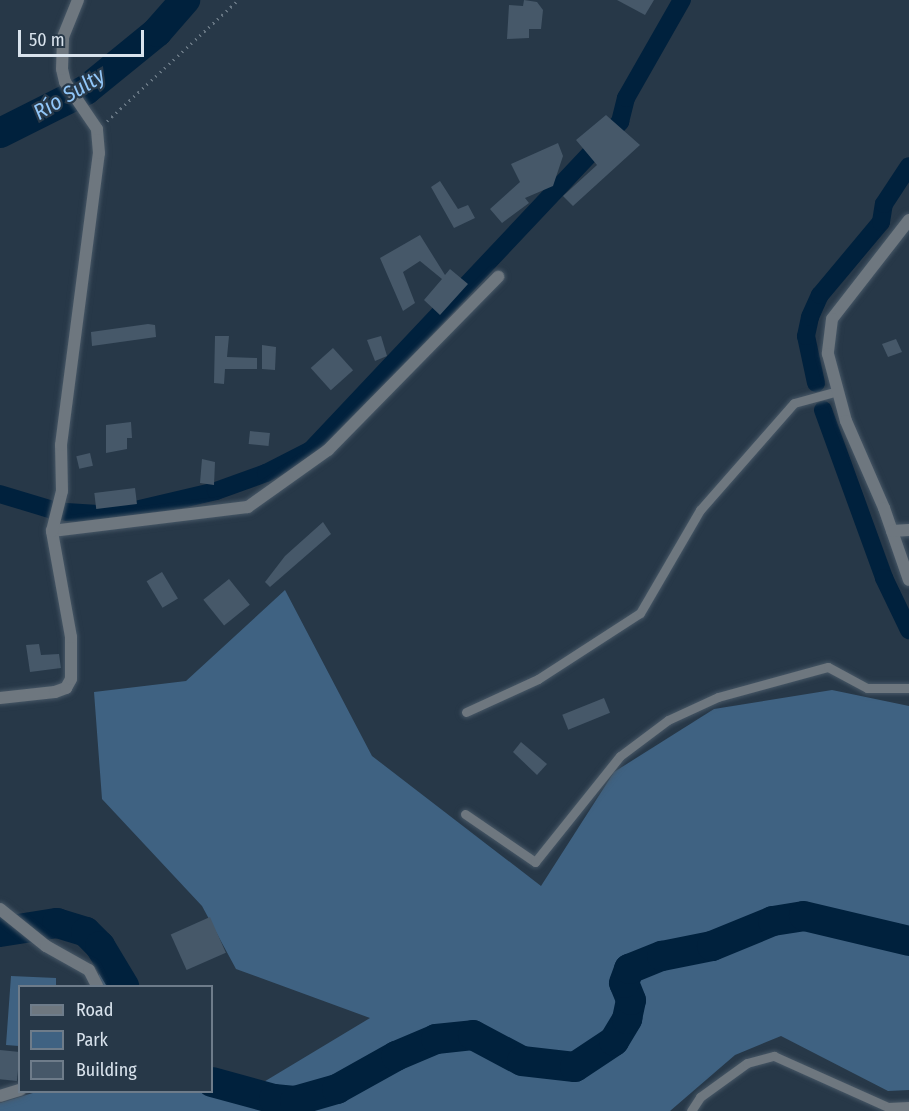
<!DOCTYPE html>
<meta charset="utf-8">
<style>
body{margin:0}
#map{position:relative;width:909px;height:1111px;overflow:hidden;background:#273848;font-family:"Fira Sans Condensed",sans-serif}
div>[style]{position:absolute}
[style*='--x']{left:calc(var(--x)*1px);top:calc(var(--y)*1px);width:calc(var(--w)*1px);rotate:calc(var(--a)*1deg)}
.green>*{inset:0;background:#3f6282}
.canal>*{height:18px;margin:-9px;padding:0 9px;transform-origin:9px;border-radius:9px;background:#00213d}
.river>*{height:30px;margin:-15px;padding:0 15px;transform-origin:15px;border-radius:15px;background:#00213d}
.building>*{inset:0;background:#465869;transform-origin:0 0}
.path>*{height:3px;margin-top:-1.5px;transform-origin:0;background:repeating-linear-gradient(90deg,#677683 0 1.5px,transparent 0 6px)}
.roads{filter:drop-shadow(0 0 2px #475766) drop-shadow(0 0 2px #475766)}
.lane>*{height:9px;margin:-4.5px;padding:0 4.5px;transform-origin:4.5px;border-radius:4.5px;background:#6e777f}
.street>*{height:12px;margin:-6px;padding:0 6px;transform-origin:6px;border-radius:6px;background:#6e777f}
span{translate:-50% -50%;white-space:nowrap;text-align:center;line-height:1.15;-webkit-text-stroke:4.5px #273848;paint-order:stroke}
.water-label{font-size:22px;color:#91c6f8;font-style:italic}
.legend{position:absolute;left:18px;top:985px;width:195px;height:108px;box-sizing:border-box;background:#273848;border:2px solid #6e7c8a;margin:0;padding:8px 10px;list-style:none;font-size:18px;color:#d9e3ed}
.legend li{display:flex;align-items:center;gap:12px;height:30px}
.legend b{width:30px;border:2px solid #6e7c8a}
.scale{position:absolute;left:18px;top:30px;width:126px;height:27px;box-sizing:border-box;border:3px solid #d9e3ed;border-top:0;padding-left:8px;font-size:18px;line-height:21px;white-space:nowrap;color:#d9e3ed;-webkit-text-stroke:4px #273848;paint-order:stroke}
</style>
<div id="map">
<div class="green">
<i style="clip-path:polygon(285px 590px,372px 756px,541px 886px,614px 772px,714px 709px,832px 690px,909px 706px,909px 1090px,888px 1091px,781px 1036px,735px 1055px,670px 1111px,0 1111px,0 1103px,36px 1092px,212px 1092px,212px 1071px,262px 1083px,370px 1018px,236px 969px,202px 906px,102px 799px,94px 692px,186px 681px)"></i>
<i style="clip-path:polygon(104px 955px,121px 986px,96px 986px)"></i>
<i style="clip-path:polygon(11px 976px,56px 978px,56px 986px,20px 986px,19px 1046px,6px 1045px)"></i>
</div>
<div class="canal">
<i style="--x:816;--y:383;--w:48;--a:-102"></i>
<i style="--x:806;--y:336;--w:19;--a:-78"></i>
<i style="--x:810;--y:317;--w:24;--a:-66"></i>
<i style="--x:820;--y:295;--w:95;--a:-50.1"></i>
<i style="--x:881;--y:222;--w:18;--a:-81"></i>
<i style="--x:884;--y:204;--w:45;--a:-56.7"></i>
<i style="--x:823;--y:410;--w:179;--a:70"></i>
<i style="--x:884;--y:578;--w:58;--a:64.3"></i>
<i style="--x:0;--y:494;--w:59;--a:16.9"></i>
<i style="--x:66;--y:512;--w:48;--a:3.6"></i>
<i style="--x:114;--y:515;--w:105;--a:-13.2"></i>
<i style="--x:216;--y:491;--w:53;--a:-19.8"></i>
<i style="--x:266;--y:473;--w:51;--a:-27.1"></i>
<i style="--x:311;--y:450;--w:451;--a:-46.7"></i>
<i style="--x:620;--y:122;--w:25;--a:-76"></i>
<i style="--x:626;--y:98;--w:113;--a:-60.3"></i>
</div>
<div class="river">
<i style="--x:0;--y:133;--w:96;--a:-26.6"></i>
<i style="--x:86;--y:90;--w:92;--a:-39.2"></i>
<i style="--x:157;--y:32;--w:43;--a:-48.8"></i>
<i style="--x:0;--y:932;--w:58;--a:-9"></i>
<i style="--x:57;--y:923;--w:30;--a:17"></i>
<i style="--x:86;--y:932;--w:20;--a:45"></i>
<i style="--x:100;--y:946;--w:47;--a:59"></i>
<i style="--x:212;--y:1082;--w:64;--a:15.3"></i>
<i style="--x:274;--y:1099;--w:21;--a:5"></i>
<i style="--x:295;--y:1101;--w:44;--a:-15.9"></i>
<i style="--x:337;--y:1089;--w:68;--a:-29.2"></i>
<i style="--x:396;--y:1056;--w:43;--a:-23"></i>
<i style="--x:436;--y:1039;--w:37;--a:-6"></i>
<i style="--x:473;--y:1035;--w:55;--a:28"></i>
<i style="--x:522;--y:1061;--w:53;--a:6.5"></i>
<i style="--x:575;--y:1067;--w:47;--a:-33.7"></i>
<i style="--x:614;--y:1041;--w:26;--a:-59"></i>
<i style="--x:627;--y:1019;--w:19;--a:-78"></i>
<i style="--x:631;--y:1000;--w:18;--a:-112"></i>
<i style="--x:624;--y:983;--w:15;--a:-70"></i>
<i style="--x:629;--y:969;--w:35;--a:-22"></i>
<i style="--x:662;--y:956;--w:51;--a:-11.3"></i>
<i style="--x:712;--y:946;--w:66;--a:-22.3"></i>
<i style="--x:773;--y:921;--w:31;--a:-9"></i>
<i style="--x:804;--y:916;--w:108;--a:13.4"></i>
</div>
<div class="building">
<i style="clip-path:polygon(524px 0,537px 2px,543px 10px,541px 29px,529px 29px,529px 38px,507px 39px,509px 5px,523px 6px)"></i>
<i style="clip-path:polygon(617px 0,654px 0,645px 15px)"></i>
<i style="clip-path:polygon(606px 115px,640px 145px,573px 206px,563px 196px,597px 165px,576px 140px)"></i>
<i style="clip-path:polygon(558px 143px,563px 156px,553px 186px,525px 198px,529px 203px,502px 223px,490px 209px,520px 182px,511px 164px)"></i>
<i style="clip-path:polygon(440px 181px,458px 209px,468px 205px,475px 218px,454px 228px,431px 187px)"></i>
<i style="clip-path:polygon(420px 235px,445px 275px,450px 269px,468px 284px,440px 315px,424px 300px,442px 279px,420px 261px,403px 272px,415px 303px,403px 311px,380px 258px)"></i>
<i style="clip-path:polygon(148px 324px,155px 325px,156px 337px,92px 346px,91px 332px)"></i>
<i style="clip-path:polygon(215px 336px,229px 336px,227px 357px,257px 358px,257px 369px,225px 369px,224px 384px,214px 383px)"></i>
<i style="clip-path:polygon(381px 336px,387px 356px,375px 361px,367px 340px)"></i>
<i style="clip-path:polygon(896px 339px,902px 352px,888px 357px,882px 344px)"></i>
<i style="clip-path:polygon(262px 345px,276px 347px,275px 370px,262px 369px)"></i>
<i style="left:333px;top:348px;width:30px;height:30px;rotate:48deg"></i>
<i style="clip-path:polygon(131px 422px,132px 438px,127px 438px,127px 449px,106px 453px,106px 425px)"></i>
<i style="left:250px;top:431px;width:20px;height:13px;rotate:6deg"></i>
<i style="left:90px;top:453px;width:13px;height:14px;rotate:77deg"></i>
<i style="clip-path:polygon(202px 459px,215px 462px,214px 485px,200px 483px)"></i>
<i style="left:135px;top:488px;width:16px;height:41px;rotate:83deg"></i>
<i style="clip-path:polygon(323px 522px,331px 534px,270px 587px,265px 582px,285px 556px)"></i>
<i style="left:162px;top:572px;width:31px;height:18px;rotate:59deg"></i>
<i style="left:229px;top:579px;width:33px;height:33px;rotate:51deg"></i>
<i style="clip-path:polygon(39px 644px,41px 655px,59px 654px,61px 668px,30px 672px,26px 645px)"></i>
<i style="left:604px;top:698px;width:16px;height:45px;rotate:68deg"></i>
<i style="clip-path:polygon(521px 742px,547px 764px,537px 775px,513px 752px)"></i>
<i style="left:210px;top:917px;width:39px;height:43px;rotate:66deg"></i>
<i style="left:0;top:1050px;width:20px;height:29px;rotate:6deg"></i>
</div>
<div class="path">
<i style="--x:107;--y:121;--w:178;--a:-42.7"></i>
</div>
<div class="roads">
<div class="lane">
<i style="--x:466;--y:712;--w:79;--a:-24.6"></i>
<i style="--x:538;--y:679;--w:121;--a:-32.9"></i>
<i style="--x:640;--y:613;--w:119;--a:-59.8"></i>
<i style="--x:700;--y:510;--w:142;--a:-48.7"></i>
<i style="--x:794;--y:403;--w:46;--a:-15.3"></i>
<i style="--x:465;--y:814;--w:85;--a:34.4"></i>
<i style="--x:535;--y:862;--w:136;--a:-51.3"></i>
<i style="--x:620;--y:756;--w:60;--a:-36.9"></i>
<i style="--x:668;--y:720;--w:55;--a:-24.7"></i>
<i style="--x:718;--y:697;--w:114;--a:-15.3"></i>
<i style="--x:828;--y:667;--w:44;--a:28.3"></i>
<i style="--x:867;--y:688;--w:42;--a:0"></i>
<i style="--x:691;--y:1111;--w:17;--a:-57"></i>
<i style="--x:700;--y:1097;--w:58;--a:-35.9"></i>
<i style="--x:747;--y:1063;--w:28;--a:-15"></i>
<i style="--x:774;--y:1056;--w:125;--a:24.1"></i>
<i style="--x:888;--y:1107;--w:21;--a:-3"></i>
</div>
<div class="street">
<i style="--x:909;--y:220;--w:125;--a:127.9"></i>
<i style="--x:832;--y:319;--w:35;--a:97"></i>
<i style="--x:828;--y:354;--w:69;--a:75"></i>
<i style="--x:846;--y:421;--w:95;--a:66.4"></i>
<i style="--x:884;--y:508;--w:76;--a:70.9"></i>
<i style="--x:52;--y:531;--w:197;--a:-7"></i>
<i style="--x:248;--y:507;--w:98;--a:-35.5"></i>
<i style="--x:328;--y:450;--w:243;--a:-45.5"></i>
<i style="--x:892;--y:531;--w:17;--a:-3"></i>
<i style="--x:0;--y:698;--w:55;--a:-6.2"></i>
<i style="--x:55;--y:692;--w:12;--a:-20"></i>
<i style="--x:66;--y:688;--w:10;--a:-61"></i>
<i style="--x:71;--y:679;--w:42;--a:-90"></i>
<i style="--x:71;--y:637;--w:108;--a:-100.2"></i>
<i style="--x:52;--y:531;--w:41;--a:-76"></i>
<i style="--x:62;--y:491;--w:46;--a:-91.2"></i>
<i style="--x:61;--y:445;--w:294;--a:-82.6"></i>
<i style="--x:99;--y:153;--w:24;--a:-95"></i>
<i style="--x:97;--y:129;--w:57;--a:-124.2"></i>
<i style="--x:65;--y:82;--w:13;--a:-103"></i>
<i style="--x:62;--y:69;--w:32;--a:-88"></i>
<i style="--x:63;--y:37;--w:40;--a:-68"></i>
<i style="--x:0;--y:909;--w:59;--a:38.8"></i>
<i style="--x:46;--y:946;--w:49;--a:29.2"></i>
<i style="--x:89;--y:970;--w:18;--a:63"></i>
<i style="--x:0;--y:1096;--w:21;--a:-17"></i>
</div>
</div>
<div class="water-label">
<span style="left:69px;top:94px;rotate:-31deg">Río Sulty</span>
</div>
<ul class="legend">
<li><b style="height:8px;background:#6e777f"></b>Road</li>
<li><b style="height:16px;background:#3f6282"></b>Park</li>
<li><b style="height:16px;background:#465869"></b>Building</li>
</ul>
<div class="scale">50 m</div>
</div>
